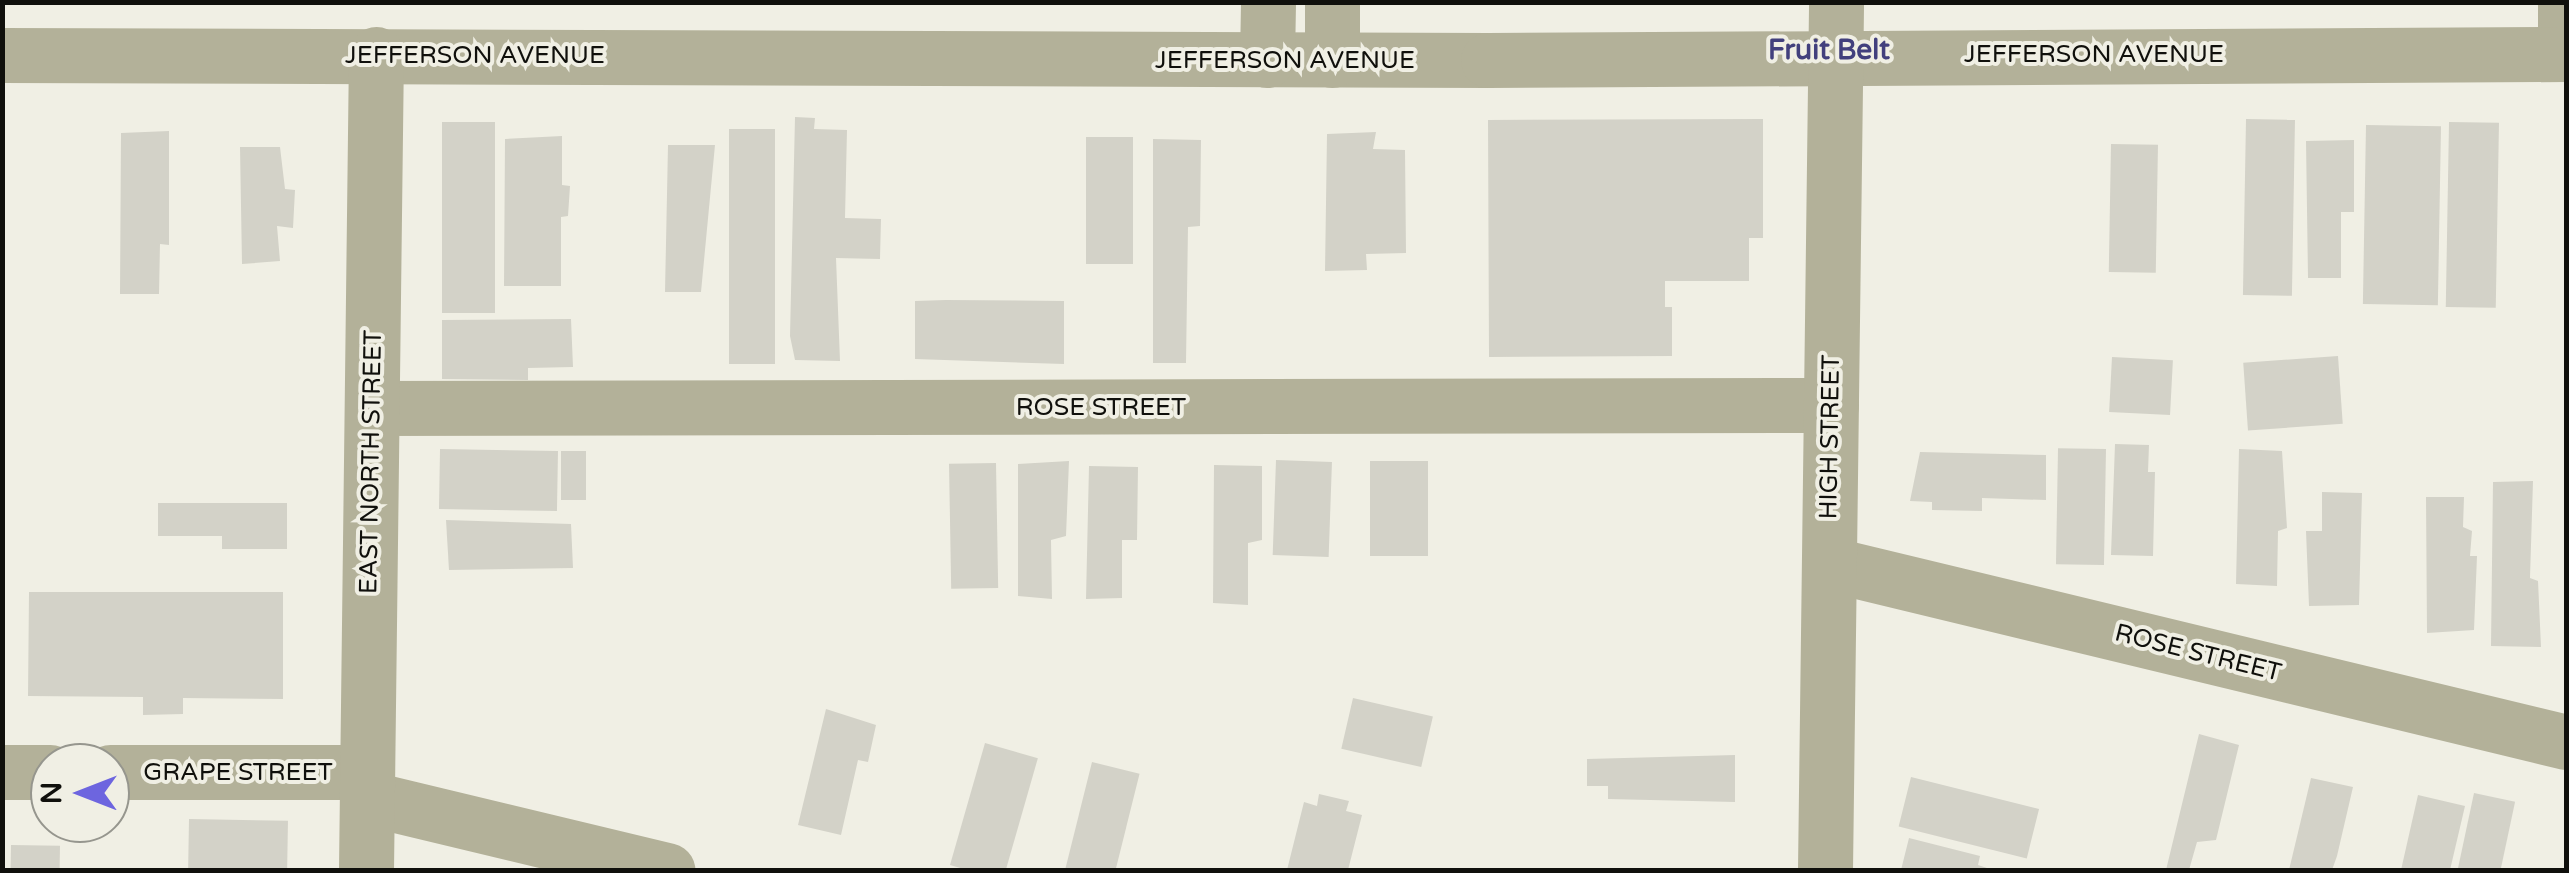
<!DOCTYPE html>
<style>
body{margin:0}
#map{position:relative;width:2569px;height:873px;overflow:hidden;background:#f0efe4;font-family:"Varela Round",sans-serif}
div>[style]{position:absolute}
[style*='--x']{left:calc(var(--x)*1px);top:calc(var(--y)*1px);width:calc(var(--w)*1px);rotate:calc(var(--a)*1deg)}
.building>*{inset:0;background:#d3d2c8;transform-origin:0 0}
.minor>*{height:55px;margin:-27.5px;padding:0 27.5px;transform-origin:27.5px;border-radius:27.5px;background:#b3b199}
span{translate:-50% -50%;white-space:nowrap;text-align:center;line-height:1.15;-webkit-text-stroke:8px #f0efe4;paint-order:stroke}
.street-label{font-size:25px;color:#10100c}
.neighbourhood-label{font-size:28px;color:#42407d;font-weight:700}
.frame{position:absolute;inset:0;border:5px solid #10100c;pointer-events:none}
.north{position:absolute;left:30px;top:743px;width:100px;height:100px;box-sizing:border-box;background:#f0efe4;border:2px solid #96968e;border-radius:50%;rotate:270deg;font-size:28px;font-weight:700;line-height:40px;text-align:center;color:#10100c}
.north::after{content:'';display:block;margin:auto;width:35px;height:45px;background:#6d65df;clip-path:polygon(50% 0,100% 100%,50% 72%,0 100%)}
</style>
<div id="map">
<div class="building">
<i style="clip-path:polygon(795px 117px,815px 118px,814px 129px,847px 130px,845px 218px,881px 219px,880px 259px,836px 258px,840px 361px,795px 360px,790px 336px)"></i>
<i style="clip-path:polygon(1763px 119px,1763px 238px,1749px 238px,1749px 281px,1665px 281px,1665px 307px,1672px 307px,1672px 356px,1489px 357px,1488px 120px)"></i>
<i style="left:2246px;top:119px;width:49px;height:176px;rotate:1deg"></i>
<i style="left:495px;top:122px;width:191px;height:53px;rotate:90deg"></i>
<i style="left:2449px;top:122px;width:50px;height:185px;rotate:1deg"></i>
<i style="left:2366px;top:125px;width:75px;height:179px;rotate:1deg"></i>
<i style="left:729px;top:129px;width:46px;height:235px"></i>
<i style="clip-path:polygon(169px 131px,169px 245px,160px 244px,159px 294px,120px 294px,121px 133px)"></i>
<i style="clip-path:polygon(1376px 132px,1373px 149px,1405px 150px,1406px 253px,1366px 254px,1367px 270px,1325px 271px,1327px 134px)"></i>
<i style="clip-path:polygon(562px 136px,562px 185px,570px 186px,568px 216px,561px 217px,561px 286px,504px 286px,505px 139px)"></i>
<i style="left:1086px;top:137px;width:47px;height:127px"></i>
<i style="clip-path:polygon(1153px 139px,1201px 140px,1200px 226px,1188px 227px,1186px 363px,1153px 363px)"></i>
<i style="clip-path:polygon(2354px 140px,2354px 212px,2341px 212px,2341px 278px,2308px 278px,2306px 141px)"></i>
<i style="left:2111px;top:144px;width:47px;height:128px;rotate:1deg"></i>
<i style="clip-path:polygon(668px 145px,715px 145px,701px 292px,665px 292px)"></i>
<i style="clip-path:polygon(240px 147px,280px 147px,285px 189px,295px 190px,293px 228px,277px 226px,280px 261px,242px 264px)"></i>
<i style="clip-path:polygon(946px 300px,1064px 301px,1064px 364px,915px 359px,915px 301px)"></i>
<i style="clip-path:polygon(571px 319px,573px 367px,528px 368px,528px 380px,442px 379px,442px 320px)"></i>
<i style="left:2338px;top:356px;width:68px;height:95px;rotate:86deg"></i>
<i style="left:2112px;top:357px;width:61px;height:55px;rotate:3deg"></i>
<i style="clip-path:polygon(2115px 444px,2149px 445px,2148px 472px,2155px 472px,2153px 556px,2111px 555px)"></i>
<i style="left:2106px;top:449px;width:116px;height:48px;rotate:91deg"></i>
<i style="clip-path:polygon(2239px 449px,2282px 451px,2287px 528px,2278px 531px,2277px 586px,2236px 584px)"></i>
<i style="left:558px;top:451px;width:60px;height:118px;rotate:91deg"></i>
<i style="left:561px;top:451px;width:25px;height:49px"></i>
<i style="clip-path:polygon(1920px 452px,2046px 455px,2046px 500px,1982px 498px,1982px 511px,1932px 510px,1932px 502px,1910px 501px)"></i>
<i style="left:1276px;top:460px;width:56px;height:95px;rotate:2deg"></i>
<i style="clip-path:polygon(1069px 461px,1066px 536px,1051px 540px,1052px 599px,1018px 596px,1018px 464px)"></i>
<i style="left:1370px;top:461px;width:58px;height:95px"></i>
<i style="left:996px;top:463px;width:125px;height:47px;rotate:89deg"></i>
<i style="clip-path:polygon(1214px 465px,1262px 466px,1262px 540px,1248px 543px,1248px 605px,1213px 603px)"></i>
<i style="clip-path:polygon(1089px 466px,1138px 467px,1137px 540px,1122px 540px,1122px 598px,1086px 599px)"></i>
<i style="clip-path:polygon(2533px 481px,2530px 578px,2538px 581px,2541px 647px,2491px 646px,2493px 482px)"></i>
<i style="clip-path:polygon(2322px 492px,2362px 493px,2359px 605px,2309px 606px,2306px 531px,2322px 531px)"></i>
<i style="clip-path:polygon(2426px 497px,2464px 497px,2463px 527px,2472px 531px,2470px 556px,2477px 556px,2474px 630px,2427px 633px)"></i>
<i style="clip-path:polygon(158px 503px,287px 503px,287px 549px,222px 549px,222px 536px,158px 536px)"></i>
<i style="clip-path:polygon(446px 520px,571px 524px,573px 568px,449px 570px)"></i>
<i style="clip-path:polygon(29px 592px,283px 592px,283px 699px,183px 698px,183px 714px,143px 715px,143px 697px,28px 696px)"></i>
<i style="left:1353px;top:698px;width:82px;height:52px;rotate:13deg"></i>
<i style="clip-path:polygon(826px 709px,876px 725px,868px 762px,858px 760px,841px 835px,798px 825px)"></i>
<i style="clip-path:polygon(2199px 734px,2239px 745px,2216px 840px,2197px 842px,2189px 870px,2166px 870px)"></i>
<i style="left:985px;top:743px;width:55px;height:127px;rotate:16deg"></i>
<i style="clip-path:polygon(1735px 755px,1735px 802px,1608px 799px,1608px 786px,1587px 786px,1587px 759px)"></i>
<i style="left:1092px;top:762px;width:49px;height:110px;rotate:14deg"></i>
<i style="left:1911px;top:777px;width:132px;height:51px;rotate:14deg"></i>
<i style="clip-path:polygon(2311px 778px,2353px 787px,2337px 856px,2332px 870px,2289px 870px)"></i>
<i style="left:2474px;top:793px;width:42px;height:79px;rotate:12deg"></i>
<i style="clip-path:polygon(1319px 794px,1349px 801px,1346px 811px,1362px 815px,1348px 870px,1287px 870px,1304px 802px,1317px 806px)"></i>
<i style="clip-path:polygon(2418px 795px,2465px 806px,2450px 870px,2401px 870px)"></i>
<i style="left:189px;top:819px;width:99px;height:51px;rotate:1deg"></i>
<i style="clip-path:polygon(1909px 838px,1980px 856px,1978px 865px,1993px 870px,1901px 870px)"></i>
<i style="left:11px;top:845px;width:49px;height:25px;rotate:1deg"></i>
</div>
<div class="minor">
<i style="--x:2565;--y:2;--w:52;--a:90"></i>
<i style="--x:2;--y:55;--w:1486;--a:0.19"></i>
<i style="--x:1488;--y:60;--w:1078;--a:-0.32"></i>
<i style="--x:1267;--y:60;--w:58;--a:-89"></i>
<i style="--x:1332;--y:60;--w:58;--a:-90"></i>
<i style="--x:372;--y:408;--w:1459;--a:-0.12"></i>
<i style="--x:1829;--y:564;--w:758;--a:13.58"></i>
<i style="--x:2;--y:772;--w:48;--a:0"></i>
<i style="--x:110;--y:772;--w:257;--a:0"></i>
<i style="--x:367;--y:798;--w:309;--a:13.5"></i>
<i style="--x:366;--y:870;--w:816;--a:-89.3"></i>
<i style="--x:1825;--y:870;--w:868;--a:-89.27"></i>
</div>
<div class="street-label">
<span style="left:2094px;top:54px">JEFFERSON AVENUE</span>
<span style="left:475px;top:55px">JEFFERSON AVENUE</span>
<span style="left:1285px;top:60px">JEFFERSON AVENUE</span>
<span style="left:1101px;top:407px">ROSE STREET</span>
<span style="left:1830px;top:437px;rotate:-89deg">HIGH STREET</span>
<span style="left:371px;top:462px;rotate:-89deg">EAST NORTH STREET</span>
<span style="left:2198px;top:653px;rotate:14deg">ROSE STREET</span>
<span style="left:238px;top:772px">GRAPE STREET</span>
</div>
<div class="neighbourhood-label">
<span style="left:1829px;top:50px">Fruit Belt</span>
</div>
<div class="frame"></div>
<div class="north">N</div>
</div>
